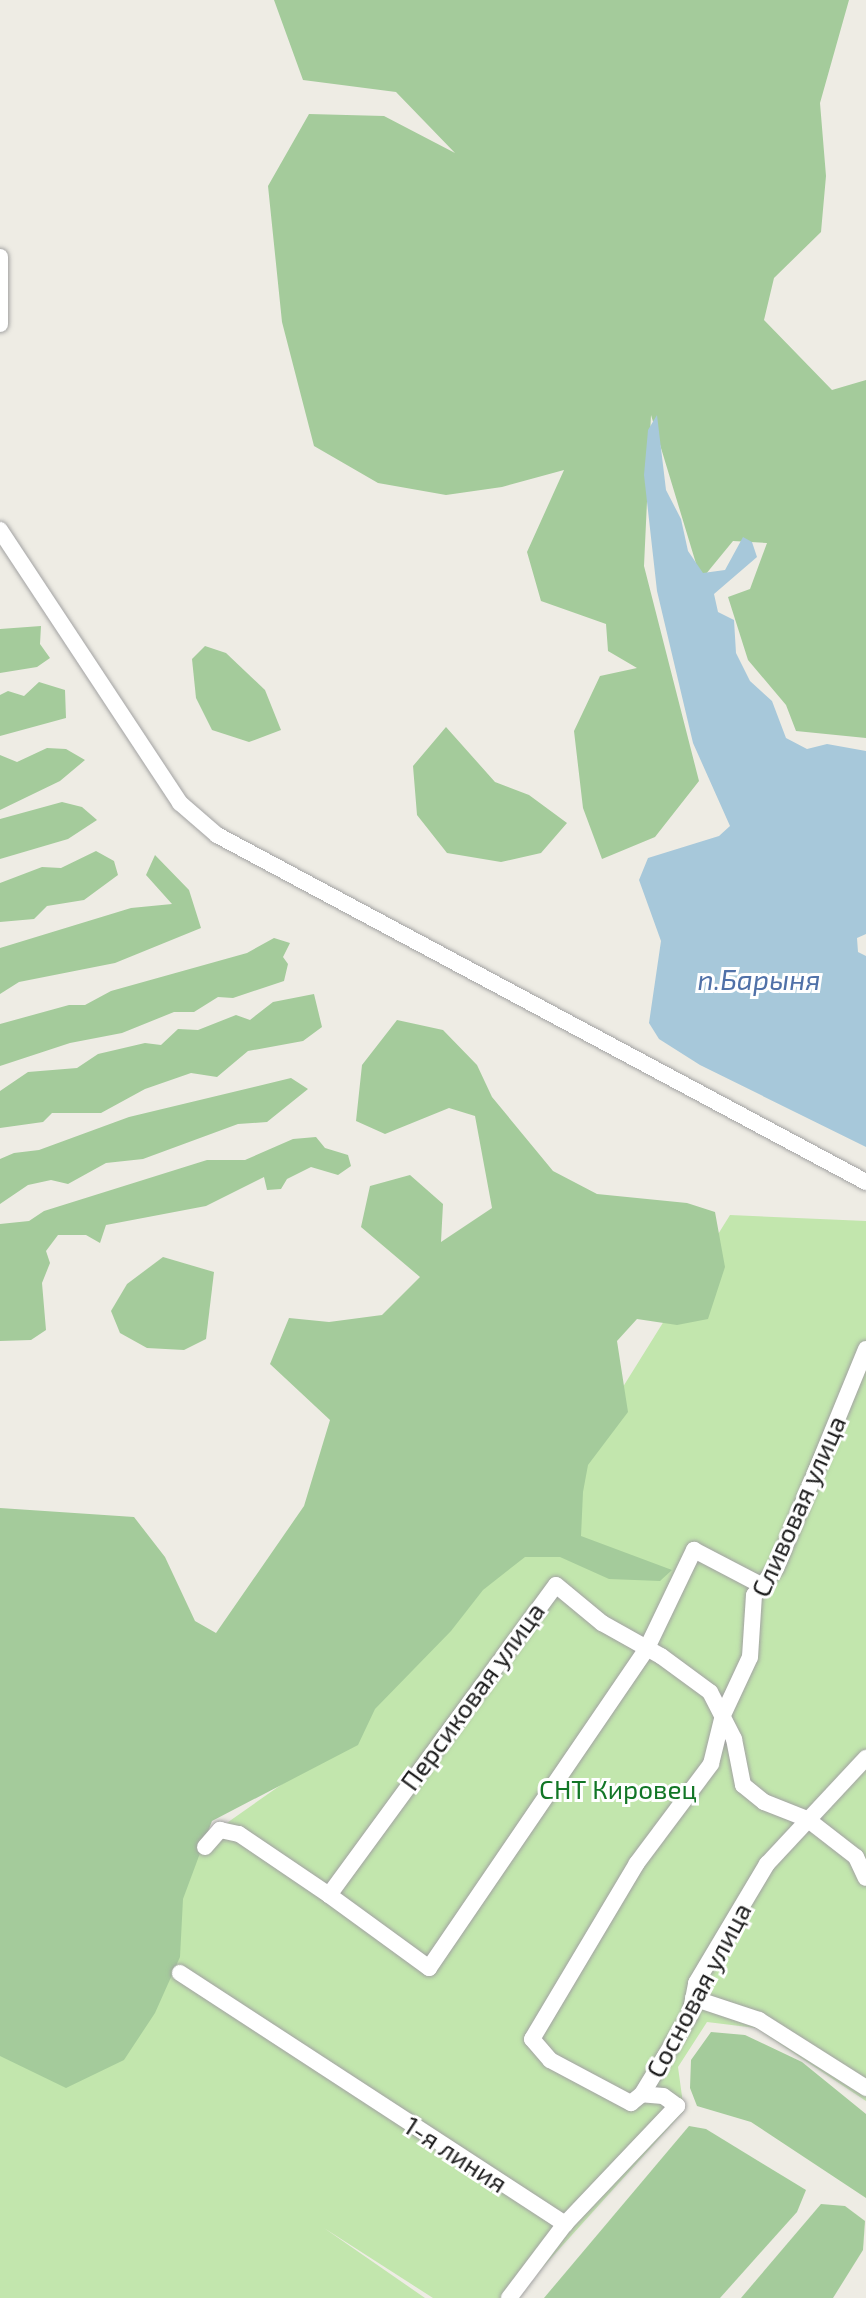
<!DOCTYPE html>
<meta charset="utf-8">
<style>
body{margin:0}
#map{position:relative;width:866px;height:2298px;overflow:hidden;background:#eeece4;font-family:"Exo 2",sans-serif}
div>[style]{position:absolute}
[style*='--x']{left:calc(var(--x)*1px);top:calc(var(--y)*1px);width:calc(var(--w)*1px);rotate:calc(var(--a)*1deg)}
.grass>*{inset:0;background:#c2e6ad}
.forest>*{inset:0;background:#a4cb9b}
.water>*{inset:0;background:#a7c8da}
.roads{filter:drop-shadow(0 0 2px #a2a2a2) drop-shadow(0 0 2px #a2a2a2)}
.street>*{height:16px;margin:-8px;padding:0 8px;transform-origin:8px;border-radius:8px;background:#fff}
span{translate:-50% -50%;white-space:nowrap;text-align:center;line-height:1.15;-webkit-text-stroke:6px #fff;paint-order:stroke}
.street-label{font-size:26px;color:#1e1e1e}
.park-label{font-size:26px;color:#127626}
.water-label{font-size:28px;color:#5071a8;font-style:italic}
</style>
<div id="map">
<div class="grass">
<i style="clip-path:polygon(730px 1215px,866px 1221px,866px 2101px,756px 2028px,707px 2022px,678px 2067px,684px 2111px,515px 2298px,433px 2298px,324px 2228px,425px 2298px,0 2298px,0 2043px,174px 1860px,288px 1780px,560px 1488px)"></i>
</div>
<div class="forest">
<i style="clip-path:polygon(274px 0,849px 0,820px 103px,826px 176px,821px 232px,774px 278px,764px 320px,832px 390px,866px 380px,866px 738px,796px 731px,786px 705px,748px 660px,728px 597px,750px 589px,767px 543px,733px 541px,701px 580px,651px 415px,644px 566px,699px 781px,655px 837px,602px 859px,583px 808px,574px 731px,600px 676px,637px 668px,608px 651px,606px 624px,541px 601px,527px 552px,564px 470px,502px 487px,446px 495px,378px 483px,314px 446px,282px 322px,268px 186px,309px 114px,384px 116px,455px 153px,396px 92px,303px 80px)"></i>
<i style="clip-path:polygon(41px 626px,40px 644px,50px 658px,37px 667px,0 673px,0 629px)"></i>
<i style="clip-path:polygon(205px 646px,226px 653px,265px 690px,281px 730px,249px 742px,212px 730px,196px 698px,192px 659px)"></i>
<i style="clip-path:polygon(39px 682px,65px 690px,66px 718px,0 736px,0 695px,8px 691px,24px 696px)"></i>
<i style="clip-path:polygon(446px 727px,495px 782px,529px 795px,567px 823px,541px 853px,501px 862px,447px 853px,417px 815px,413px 766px)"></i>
<i style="clip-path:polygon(47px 748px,66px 749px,85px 760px,60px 781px,0 810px,0 755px,17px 762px)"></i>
<i style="clip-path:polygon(62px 802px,82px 807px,97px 820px,68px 839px,0 859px,0 819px)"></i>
<i style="clip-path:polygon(96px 851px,114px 861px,118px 875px,84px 900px,47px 906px,34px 919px,0 922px,0 883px,42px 867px,61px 868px)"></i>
<i style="clip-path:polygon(155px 855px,189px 890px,201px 928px,115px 963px,19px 982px,0 994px,0 948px,131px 908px,172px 904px,146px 875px)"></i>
<i style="clip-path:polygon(274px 938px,290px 943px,283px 957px,288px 964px,284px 981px,233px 998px,218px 997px,194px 1012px,174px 1012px,122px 1033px,70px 1043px,0 1066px,0 1024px,69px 1005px,85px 1005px,111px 991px,247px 953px)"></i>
<i style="clip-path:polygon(314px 994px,322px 1027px,303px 1041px,248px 1051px,217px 1077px,191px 1073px,145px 1089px,101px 1113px,52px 1113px,43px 1122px,0 1128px,0 1091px,28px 1072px,77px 1068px,98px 1054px,145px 1043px,161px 1045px,178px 1029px,198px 1030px,236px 1015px,250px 1020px,273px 1002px)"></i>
<i style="clip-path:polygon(397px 1020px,443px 1030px,477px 1065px,492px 1097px,553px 1171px,597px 1194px,687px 1203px,715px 1212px,725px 1267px,708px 1319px,677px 1325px,637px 1319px,617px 1341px,628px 1412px,588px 1465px,583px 1492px,581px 1536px,672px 1570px,660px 1581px,609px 1579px,560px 1557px,525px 1557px,483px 1590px,451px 1631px,375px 1709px,358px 1745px,212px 1821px,183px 1899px,180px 1957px,155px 2013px,124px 2060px,66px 2088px,0 2056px,0 1508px,134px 1517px,165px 1557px,195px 1621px,216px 1633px,304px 1506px,330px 1420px,270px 1364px,289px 1318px,329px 1322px,382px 1315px,420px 1277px,361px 1227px,370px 1186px,410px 1175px,443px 1204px,441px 1242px,492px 1208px,475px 1116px,449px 1108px,385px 1134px,356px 1121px,362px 1065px)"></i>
<i style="clip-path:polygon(291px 1078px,308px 1089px,267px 1122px,238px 1124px,143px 1159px,106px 1163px,68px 1184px,51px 1180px,28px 1185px,0 1204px,0 1159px,14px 1153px,39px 1150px,129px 1117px)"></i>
<i style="clip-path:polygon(316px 1137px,325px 1148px,348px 1155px,351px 1166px,338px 1175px,311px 1167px,287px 1179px,281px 1189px,267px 1190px,264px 1177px,206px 1206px,106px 1225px,100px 1243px,86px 1235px,58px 1235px,46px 1251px,50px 1263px,42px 1283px,46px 1330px,31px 1340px,0 1341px,0 1224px,29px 1221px,44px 1211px,207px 1160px,245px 1160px,293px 1139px)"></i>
<i style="clip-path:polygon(163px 1257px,214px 1272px,206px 1339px,184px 1350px,147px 1348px,120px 1333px,111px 1311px,127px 1284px)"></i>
<i style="clip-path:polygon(711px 2032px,745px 2035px,802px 2062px,866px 2114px,866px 2198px,751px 2122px,697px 2106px,690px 2088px,691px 2060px)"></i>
<i style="clip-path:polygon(689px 2126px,706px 2129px,806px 2190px,797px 2212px,720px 2298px,544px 2298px)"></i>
<i style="clip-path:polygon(821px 2204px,845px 2206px,865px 2221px,863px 2250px,833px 2298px,741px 2298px)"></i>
</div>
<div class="water">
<i style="clip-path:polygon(657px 415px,666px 490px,681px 519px,688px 551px,703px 573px,725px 570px,743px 537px,752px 542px,757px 557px,714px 594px,718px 612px,734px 620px,736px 653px,750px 681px,772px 701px,786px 738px,807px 749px,827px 744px,866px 751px,866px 934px,857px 938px,858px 952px,866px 956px,866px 1147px,700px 1065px,659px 1039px,649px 1023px,661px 941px,639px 880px,648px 858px,719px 836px,730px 826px,693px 743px,657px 591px,644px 475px,648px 430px)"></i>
</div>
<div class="roads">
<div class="street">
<i style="--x:0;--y:257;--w:67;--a:90"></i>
<i style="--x:0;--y:530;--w:327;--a:56.6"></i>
<i style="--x:180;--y:803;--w:49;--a:40.9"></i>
<i style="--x:217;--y:835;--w:736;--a:28.13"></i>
<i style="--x:866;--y:1349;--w:237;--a:112.3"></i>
<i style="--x:776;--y:1568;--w:35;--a:129"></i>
<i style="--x:754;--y:1595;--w:62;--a:93.7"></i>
<i style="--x:750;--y:1657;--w:64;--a:115"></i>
<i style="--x:723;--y:1715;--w:50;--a:103.8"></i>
<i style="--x:711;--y:1764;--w:124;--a:126.8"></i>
<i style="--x:637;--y:1863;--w:205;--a:120.8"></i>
<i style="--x:532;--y:2039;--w:28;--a:49"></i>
<i style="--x:550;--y:2060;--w:92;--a:28"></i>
<i style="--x:631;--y:2103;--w:14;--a:-39"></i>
<i style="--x:642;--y:2094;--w:92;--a:-58.7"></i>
<i style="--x:690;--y:2015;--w:33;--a:-79"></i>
<i style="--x:696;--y:1983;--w:139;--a:-59.2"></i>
<i style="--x:767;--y:1864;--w:145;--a:-47"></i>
<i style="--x:205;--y:1847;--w:23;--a:-49"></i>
<i style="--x:220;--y:1830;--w:19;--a:12"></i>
<i style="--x:239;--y:1834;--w:109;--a:34.1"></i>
<i style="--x:329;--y:1895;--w:384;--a:-53.8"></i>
<i style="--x:556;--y:1585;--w:60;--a:39.6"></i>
<i style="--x:602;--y:1623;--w:68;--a:29.2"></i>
<i style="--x:661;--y:1656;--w:61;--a:36.3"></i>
<i style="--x:710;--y:1692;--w:53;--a:62.9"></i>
<i style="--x:734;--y:1739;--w:47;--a:78.9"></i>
<i style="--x:743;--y:1785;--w:27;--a:39"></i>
<i style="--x:764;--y:1802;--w:46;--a:21.6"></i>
<i style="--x:807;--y:1819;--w:62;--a:37.8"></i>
<i style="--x:856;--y:1857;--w:23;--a:65"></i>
<i style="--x:329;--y:1895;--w:124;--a:36.1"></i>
<i style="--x:429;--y:1968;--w:387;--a:-55.7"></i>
<i style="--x:647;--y:1648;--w:109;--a:-64.4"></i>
<i style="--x:694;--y:1550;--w:78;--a:27.6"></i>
<i style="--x:180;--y:1973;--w:460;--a:33.1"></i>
<i style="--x:565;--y:2224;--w:163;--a:-46.5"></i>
<i style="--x:677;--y:2106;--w:17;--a:-144"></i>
<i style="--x:663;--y:2096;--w:21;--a:-175"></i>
<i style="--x:693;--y:1998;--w:70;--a:18.4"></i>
<i style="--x:759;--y:2020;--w:127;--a:32.4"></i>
<i style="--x:509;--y:2298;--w:93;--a:-52.9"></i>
</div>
</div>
<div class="street-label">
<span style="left:798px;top:1506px;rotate:-66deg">Сливовая улица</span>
<span style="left:472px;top:1696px;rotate:-54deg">Персиковая улица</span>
<span style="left:698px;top:1990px;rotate:-62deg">Сосновая улица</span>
<span style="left:456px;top:2154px;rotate:33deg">1-я линия</span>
</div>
<div class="park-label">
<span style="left:618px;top:1789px">СНТ Кировец</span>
</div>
<div class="water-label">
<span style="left:759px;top:979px">п.Барыня</span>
</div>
</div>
